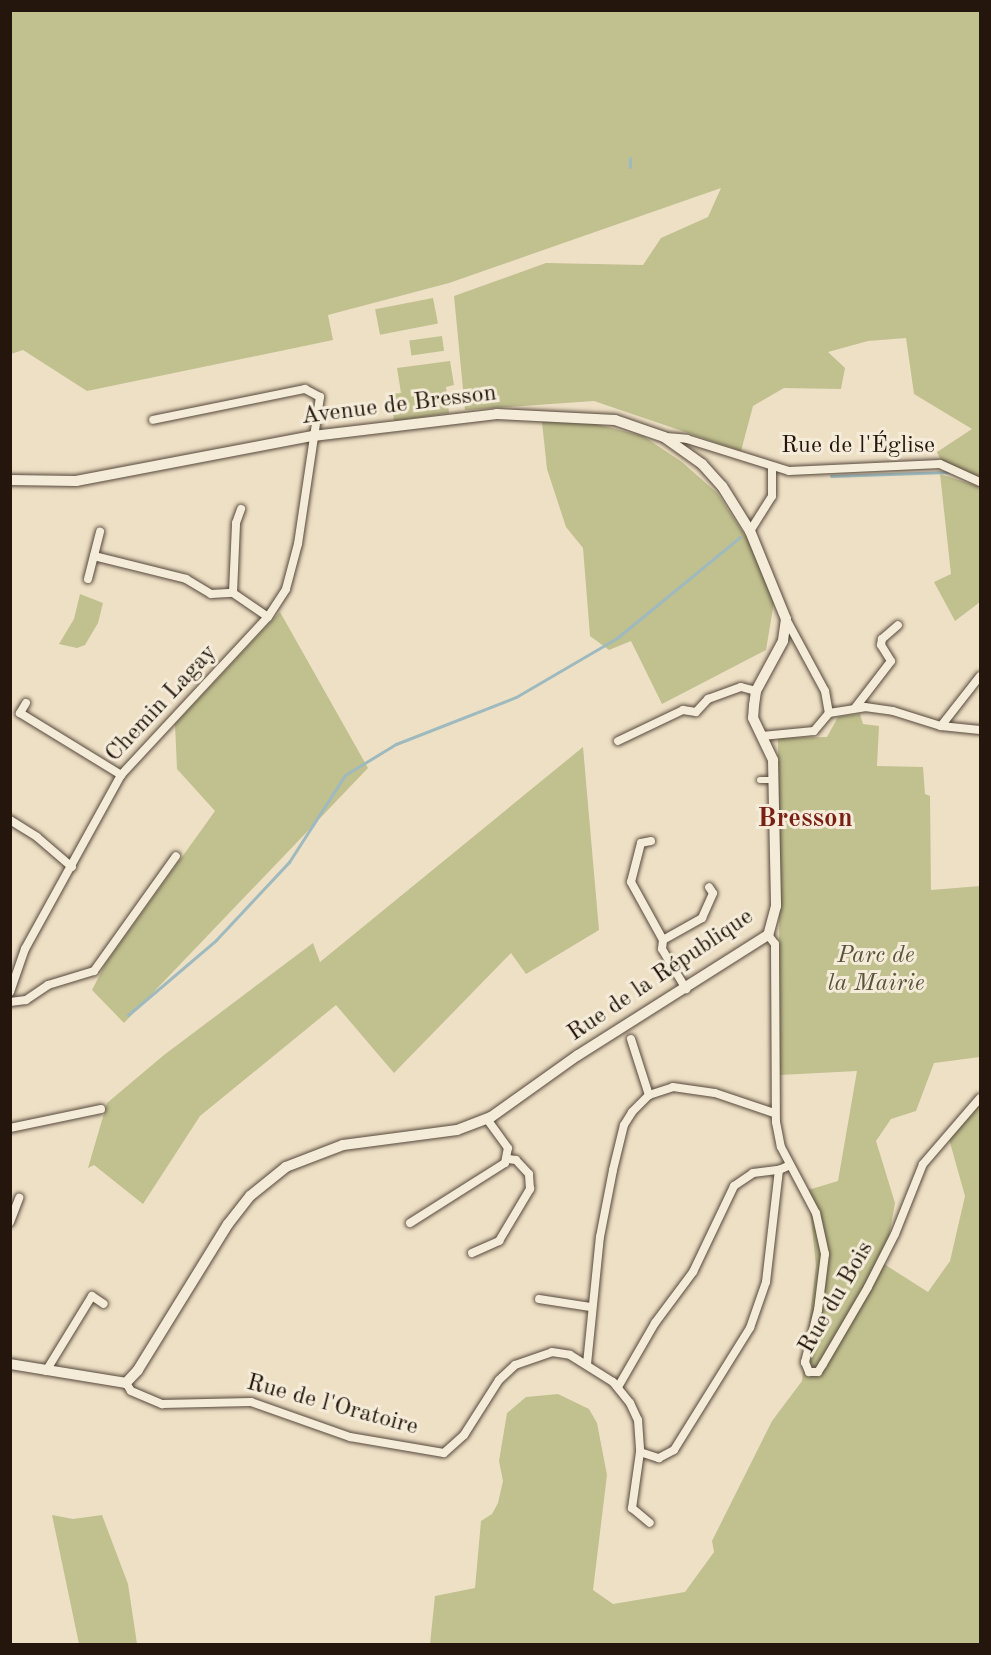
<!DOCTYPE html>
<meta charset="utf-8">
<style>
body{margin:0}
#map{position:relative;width:991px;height:1655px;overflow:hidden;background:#eee0c5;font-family:"Old Standard TT",serif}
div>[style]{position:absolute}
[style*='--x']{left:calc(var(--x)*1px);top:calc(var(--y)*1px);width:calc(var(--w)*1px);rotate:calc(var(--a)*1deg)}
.green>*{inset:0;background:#c1c08f;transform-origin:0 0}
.stream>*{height:3px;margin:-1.5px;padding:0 1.5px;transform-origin:1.5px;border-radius:1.5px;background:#9ebabf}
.roads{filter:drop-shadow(0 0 2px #56483b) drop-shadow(0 0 2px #56483b)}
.pedestrian>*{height:6px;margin:-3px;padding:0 3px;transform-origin:3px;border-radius:3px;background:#f4ebd9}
.minor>*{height:8px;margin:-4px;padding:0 4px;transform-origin:4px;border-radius:4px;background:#f4ebd9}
.tertiary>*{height:10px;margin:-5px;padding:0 5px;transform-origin:5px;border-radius:5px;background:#f4ebd9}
span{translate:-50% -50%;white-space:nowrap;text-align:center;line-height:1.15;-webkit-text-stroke:6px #f4ebd9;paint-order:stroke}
.street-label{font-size:24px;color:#24160d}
.park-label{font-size:24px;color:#5b523a;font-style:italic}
.quarter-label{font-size:27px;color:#7a1f14;font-weight:700}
.frame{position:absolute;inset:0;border:12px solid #24160d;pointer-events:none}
</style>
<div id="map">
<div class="green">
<i style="clip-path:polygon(10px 11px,980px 11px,980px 482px,941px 461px,937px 452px,972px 429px,914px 394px,906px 338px,868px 341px,828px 352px,845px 368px,841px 389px,784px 388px,753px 406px,741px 451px,594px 401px,465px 410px,454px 296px,546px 263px,643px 265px,661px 238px,708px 217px,721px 188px,449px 283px,328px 315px,333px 340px,87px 391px,23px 350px,11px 354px)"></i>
<i style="left:433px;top:298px;width:26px;height:59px;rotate:79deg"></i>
<i style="left:442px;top:336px;width:15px;height:33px;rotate:82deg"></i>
<i style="clip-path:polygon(450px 361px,454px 385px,446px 387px,449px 413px,394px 421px,391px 394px,401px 393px,397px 368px)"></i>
<i style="clip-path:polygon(542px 422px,596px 424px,643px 436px,682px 462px,717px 493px,752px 546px,775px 596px,766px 650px,662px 704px,631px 641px,609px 650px,590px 636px,583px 548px,566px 527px,547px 469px)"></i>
<i style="clip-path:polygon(940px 474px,980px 487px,980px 602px,955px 621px,934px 582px,951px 574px)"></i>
<i style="clip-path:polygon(80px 594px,103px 603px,98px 623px,85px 645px,77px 648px,59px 644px,74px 619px)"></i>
<i style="clip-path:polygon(280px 612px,368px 768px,124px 1023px,92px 990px,106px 963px,215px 811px,177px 769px,175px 724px)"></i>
<i style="clip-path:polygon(860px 714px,863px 724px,879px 726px,877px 766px,923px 767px,925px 794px,930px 796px,931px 890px,980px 886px,980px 1057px,934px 1063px,916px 1111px,891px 1119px,876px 1141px,895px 1203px,884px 1264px,928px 1292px,950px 1261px,965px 1196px,949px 1139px,980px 1105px,980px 1644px,430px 1644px,435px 1596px,475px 1588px,481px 1521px,492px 1514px,498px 1503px,503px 1481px,499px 1461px,507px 1413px,526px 1397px,558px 1394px,589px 1409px,597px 1423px,607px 1475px,593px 1590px,613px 1604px,685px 1592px,714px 1552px,712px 1541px,772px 1421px,802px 1381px,816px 1266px,808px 1190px,838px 1181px,857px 1071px,780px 1075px,778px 738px,827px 737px,838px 717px)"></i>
<i style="clip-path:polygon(583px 747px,599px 930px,526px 974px,511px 953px,394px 1073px,336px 1005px,200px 1116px,143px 1204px,94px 1165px,88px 1168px,107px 1103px,164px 1055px,313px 943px,320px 962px)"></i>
<i style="clip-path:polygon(52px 1515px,73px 1519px,102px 1515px,128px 1584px,137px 1644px,79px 1644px)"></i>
</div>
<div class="stream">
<i style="--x:630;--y:158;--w:9;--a:90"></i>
<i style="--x:831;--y:476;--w:117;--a:-2"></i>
<i style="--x:128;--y:1015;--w:116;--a:-40.4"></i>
<i style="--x:216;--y:940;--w:107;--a:-46.9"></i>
<i style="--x:289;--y:862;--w:103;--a:-57.2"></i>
<i style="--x:345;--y:775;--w:60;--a:-31.3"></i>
<i style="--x:396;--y:744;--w:129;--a:-21.4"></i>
<i style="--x:516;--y:697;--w:117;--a:-30.3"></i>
<i style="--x:617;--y:638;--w:159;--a:-39.4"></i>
</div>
<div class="roads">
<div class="pedestrian">
<i style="--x:760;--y:780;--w:15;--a:0"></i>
</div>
<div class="minor">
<i style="--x:666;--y:437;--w:21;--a:5"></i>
<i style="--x:687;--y:439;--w:107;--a:17.4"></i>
<i style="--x:789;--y:471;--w:151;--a:-2.7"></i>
<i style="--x:940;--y:464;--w:44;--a:24.2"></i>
<i style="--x:750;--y:531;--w:41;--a:-57.8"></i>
<i style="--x:772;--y:496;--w:29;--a:-90"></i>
<i style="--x:94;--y:556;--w:95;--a:14"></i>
<i style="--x:186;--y:579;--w:29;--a:31"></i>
<i style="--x:211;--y:594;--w:22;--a:-3"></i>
<i style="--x:233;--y:593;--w:42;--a:34.4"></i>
<i style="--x:88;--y:579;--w:49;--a:-75.7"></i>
<i style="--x:233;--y:593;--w:70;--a:-87.5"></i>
<i style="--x:236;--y:523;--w:15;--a:-70"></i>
<i style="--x:786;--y:619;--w:82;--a:61.6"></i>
<i style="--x:825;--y:691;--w:22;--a:80"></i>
<i style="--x:26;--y:703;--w:12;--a:121"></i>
<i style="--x:20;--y:713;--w:119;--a:31.5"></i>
<i style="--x:855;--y:708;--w:59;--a:-52.5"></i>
<i style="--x:891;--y:661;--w:19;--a:-122"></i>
<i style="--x:881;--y:645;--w:6;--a:-81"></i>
<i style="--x:882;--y:639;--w:21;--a:-41"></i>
<i style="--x:941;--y:726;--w:63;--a:-52"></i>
<i style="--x:762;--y:736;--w:52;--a:-5.5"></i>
<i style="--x:814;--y:731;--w:23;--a:-50"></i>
<i style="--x:829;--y:713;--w:36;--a:-9"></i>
<i style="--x:865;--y:707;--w:28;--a:8"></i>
<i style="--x:893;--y:711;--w:50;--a:17.4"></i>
<i style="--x:941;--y:726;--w:39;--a:6"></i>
<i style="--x:618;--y:741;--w:72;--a:-25.5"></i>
<i style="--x:683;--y:710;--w:13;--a:9"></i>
<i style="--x:696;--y:712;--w:18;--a:-47"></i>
<i style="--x:708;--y:699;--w:35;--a:-20"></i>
<i style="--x:741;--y:687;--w:16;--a:15"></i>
<i style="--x:10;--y:820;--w:32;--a:32"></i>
<i style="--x:37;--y:837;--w:46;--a:40.6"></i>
<i style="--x:651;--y:841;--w:10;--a:169"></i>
<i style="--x:641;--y:843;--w:40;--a:104.4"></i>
<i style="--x:631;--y:882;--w:66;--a:61.1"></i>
<i style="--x:663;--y:940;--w:9;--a:96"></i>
<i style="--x:662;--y:949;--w:47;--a:59"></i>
<i style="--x:768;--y:935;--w:11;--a:52"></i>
<i style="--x:775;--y:944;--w:178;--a:89.7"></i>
<i style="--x:776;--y:1122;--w:25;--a:79"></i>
<i style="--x:781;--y:1147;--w:75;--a:62.1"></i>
<i style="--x:816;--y:1213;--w:42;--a:77.6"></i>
<i style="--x:825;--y:1254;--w:56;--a:97.1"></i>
<i style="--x:818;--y:1310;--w:54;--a:104"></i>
<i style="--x:805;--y:1362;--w:11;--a:68"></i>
<i style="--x:809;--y:1372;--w:9;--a:0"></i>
<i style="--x:818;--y:1372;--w:9;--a:-58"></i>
<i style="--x:823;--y:1364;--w:89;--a:-59.7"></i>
<i style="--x:868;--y:1287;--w:59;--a:-63"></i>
<i style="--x:895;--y:1234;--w:75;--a:-68.2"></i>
<i style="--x:923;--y:1164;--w:87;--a:-49.2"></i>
<i style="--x:663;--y:940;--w:45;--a:-29.4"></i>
<i style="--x:702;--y:918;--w:27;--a:-66"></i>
<i style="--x:713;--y:893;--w:7;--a:-124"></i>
<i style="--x:10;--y:992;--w:46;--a:-70.8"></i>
<i style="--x:25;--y:949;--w:199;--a:-61.1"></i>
<i style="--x:121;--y:775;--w:216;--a:-47.1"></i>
<i style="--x:268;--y:617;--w:33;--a:-57"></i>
<i style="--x:286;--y:589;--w:47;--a:-75.1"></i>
<i style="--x:298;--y:544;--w:149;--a:-81.5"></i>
<i style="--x:320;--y:397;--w:17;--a:-152"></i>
<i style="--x:305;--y:389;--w:155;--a:168.5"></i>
<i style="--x:10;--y:1002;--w:16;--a:-7"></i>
<i style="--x:26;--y:1000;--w:27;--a:-34"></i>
<i style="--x:48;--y:985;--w:48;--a:-16.9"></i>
<i style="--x:94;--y:971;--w:141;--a:-54.5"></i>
<i style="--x:631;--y:1039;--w:59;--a:72.2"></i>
<i style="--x:10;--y:1128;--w:93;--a:-11.8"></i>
<i style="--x:10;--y:1222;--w:26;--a:-69"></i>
<i style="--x:410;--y:1223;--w:112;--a:-32.3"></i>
<i style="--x:505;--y:1163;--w:15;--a:-79"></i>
<i style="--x:508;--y:1148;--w:36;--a:-126"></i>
<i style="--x:472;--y:1253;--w:30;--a:-24"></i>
<i style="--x:499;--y:1241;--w:61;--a:-59.2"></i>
<i style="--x:530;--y:1189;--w:15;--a:-94"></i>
<i style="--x:529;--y:1174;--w:19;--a:-133"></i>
<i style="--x:516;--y:1160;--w:8;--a:-173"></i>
<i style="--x:539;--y:1299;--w:52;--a:8.9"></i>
<i style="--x:587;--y:1364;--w:128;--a:-84.2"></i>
<i style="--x:600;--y:1237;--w:68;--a:-79"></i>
<i style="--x:613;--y:1170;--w:46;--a:-76.3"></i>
<i style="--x:624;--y:1125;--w:15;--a:-58"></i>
<i style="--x:632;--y:1112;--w:24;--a:-45"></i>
<i style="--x:649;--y:1095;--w:25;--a:-18"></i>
<i style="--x:673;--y:1087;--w:42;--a:8.1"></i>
<i style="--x:715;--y:1093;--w:62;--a:18.7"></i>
<i style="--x:46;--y:1371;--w:88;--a:-58.5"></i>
<i style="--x:92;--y:1296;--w:14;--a:34"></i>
<i style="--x:126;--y:1383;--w:9;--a:58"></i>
<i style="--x:131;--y:1391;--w:34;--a:23"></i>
<i style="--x:162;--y:1404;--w:89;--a:-1.3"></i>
<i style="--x:251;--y:1402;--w:105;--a:19.5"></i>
<i style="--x:350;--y:1437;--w:95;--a:9.7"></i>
<i style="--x:444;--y:1453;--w:27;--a:-42"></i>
<i style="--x:464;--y:1435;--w:65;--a:-57.5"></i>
<i style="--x:499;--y:1380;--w:22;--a:-43"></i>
<i style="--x:515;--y:1365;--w:39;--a:-19"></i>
<i style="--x:552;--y:1352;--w:18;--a:9"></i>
<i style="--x:570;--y:1355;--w:51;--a:32.1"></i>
<i style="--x:613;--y:1382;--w:27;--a:51"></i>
<i style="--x:630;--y:1403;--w:19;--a:65"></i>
<i style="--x:638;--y:1420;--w:32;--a:86"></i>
<i style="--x:640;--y:1452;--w:57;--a:98.1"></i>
<i style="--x:632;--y:1508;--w:23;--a:40"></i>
<i style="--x:618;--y:1387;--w:74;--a:-60"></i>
<i style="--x:655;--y:1323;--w:64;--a:-53.3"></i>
<i style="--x:693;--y:1272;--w:95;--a:-64.5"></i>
<i style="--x:734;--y:1186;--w:23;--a:-34"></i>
<i style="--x:753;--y:1173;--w:26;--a:-7"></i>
<i style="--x:640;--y:1452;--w:20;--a:18"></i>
<i style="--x:659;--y:1458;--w:17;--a:-28"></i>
<i style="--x:674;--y:1450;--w:144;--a:-58.1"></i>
<i style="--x:750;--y:1328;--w:49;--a:-70.8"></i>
<i style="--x:766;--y:1282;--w:113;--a:-83.4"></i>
<i style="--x:779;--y:1170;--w:12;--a:-24"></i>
</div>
<div class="tertiary">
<i style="--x:10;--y:480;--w:66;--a:0.9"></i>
<i style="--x:76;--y:481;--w:241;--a:-10.8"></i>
<i style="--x:313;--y:436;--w:185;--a:-6.8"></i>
<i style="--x:497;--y:414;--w:118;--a:2.9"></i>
<i style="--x:615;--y:420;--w:52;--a:19.1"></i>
<i style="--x:664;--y:437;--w:47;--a:35.4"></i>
<i style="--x:702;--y:464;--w:30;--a:48"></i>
<i style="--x:722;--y:486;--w:53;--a:58.1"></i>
<i style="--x:750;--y:531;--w:95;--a:67.8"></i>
<i style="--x:786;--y:619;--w:22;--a:98"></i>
<i style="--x:783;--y:641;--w:57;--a:118.4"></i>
<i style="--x:756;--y:691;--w:14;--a:98"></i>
<i style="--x:754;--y:705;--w:13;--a:94"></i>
<i style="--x:753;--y:718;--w:47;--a:64.5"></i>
<i style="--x:773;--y:760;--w:146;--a:88.8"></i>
<i style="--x:776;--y:906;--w:30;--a:105"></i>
<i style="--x:768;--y:935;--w:225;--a:147.7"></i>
<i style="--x:578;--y:1055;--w:107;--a:144.5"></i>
<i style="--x:491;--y:1117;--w:36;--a:159"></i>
<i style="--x:457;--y:1130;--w:115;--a:172.5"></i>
<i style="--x:343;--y:1145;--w:61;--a:158.9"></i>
<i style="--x:286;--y:1167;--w:46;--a:141.1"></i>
<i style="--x:250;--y:1196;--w:36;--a:128"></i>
<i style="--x:228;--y:1224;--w:172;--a:121.7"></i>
<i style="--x:138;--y:1370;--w:18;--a:133"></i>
<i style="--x:126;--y:1383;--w:118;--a:-170.7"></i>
</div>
</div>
<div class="street-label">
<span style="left:399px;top:406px;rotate:-7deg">Avenue de Bresson</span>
<span style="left:858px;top:447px">Rue de l'Église</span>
<span style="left:162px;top:704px;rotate:-47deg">Chemin Lagay</span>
<span style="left:661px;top:976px;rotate:-34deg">Rue de la République</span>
<span style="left:837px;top:1298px;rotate:-60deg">Rue du Bois</span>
<span style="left:332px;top:1406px;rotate:15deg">Rue de l'Oratoire</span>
</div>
<div class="park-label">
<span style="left:876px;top:971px">Parc de<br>la Mairie</span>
</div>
<div class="quarter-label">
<span style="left:805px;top:819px">Bresson</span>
</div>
<div class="frame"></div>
</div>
